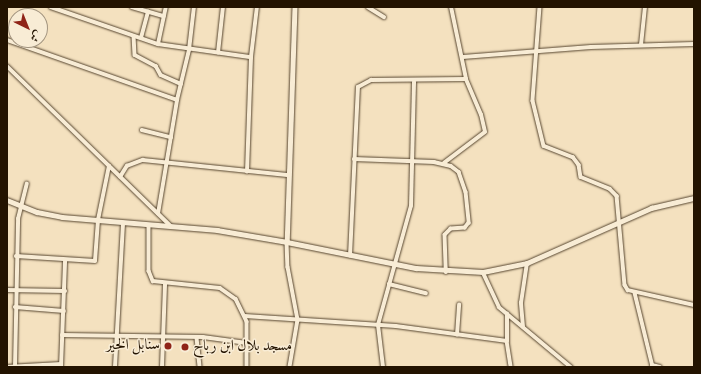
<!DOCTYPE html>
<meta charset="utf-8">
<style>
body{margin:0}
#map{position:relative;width:701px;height:374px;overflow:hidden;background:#f4e1bf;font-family:"Sorts Mill Goudy",Amiri,serif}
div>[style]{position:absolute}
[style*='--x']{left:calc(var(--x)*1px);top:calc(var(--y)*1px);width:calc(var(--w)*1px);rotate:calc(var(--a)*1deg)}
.roads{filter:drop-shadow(0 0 1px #574630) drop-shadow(0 0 1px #574630)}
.minor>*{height:3.5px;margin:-1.75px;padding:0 1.75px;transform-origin:1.75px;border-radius:1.75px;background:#f8ecd5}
.tertiary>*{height:4.5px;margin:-2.25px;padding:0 2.25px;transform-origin:2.25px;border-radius:2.25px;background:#f8ecd5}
.dots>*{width:11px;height:11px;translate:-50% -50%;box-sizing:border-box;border:2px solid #f8ecd5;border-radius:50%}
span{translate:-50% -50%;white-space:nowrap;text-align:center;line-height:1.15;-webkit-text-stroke:3px #f8ecd5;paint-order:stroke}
.poi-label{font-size:15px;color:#231300}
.right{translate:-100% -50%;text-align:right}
.left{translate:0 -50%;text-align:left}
.frame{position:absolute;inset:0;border:8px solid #231300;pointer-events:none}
.north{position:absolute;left:8px;top:8px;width:40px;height:40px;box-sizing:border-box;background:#f8ecd5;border:1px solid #a39580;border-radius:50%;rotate:137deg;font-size:11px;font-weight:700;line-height:16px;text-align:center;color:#231300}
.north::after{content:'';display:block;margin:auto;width:14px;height:18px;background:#8f2418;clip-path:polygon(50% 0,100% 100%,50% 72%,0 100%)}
</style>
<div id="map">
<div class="roads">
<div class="minor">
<i style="--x:51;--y:7;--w:113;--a:19.1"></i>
<i style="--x:158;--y:44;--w:94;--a:8"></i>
<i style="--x:132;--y:7;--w:33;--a:16"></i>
<i style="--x:368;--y:7;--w:19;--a:32"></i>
<i style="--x:540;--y:7;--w:94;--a:94.3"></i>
<i style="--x:533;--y:101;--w:46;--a:76.3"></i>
<i style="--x:544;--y:146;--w:31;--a:21"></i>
<i style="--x:573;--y:157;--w:10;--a:53"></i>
<i style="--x:579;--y:165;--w:12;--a:81"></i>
<i style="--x:581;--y:177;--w:31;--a:22"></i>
<i style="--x:610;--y:189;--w:10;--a:45"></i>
<i style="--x:617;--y:196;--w:89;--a:84.9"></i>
<i style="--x:625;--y:285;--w:6;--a:59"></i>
<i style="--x:628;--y:290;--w:68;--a:12.8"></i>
<i style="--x:134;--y:36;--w:19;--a:87"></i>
<i style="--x:135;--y:55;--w:24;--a:28"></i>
<i style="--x:156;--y:66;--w:10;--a:61"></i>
<i style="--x:161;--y:75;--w:22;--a:24"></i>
<i style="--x:141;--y:38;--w:27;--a:-75"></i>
<i style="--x:7;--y:40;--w:180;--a:19.4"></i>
<i style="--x:158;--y:44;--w:38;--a:-78"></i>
<i style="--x:641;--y:45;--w:38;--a:-84"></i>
<i style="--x:218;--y:53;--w:46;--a:-83.8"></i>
<i style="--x:463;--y:57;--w:128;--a:-4.5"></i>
<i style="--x:591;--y:47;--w:103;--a:-1.7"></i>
<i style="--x:7;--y:66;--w:229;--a:44.3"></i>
<i style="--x:142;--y:130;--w:30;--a:14"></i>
<i style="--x:354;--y:159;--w:80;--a:2.1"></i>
<i style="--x:434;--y:162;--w:17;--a:13"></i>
<i style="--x:451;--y:166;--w:10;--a:37"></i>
<i style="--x:459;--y:172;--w:21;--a:71"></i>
<i style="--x:466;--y:192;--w:31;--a:84"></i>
<i style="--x:469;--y:223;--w:6;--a:129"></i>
<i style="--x:465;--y:228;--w:14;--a:176"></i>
<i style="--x:451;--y:229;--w:8;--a:135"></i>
<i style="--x:445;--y:235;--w:37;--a:88"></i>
<i style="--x:444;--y:163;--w:51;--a:-37.1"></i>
<i style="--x:485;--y:132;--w:17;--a:-103"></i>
<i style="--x:481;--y:115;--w:39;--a:-113"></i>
<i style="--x:247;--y:172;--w:115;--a:-88"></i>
<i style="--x:251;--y:57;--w:50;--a:-83.2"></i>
<i style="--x:120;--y:177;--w:13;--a:-58"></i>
<i style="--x:127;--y:166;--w:17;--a:-21"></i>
<i style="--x:143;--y:160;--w:147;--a:5.9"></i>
<i style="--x:158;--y:214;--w:116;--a:-80.5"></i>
<i style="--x:177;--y:100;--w:51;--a:-76.5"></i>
<i style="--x:189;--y:50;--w:43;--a:-83.4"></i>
<i style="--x:149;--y:225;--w:46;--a:90"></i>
<i style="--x:149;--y:271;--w:11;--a:68"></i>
<i style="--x:153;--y:281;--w:67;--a:6"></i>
<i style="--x:220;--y:288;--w:19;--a:35"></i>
<i style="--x:236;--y:299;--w:25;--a:64"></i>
<i style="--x:247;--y:322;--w:45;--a:90"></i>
<i style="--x:287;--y:242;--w:25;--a:88"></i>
<i style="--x:288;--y:267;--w:54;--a:79.3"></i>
<i style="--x:298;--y:320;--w:48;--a:99.7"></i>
<i style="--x:16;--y:256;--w:79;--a:3.6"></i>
<i style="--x:95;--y:261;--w:41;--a:-85.8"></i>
<i style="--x:98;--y:220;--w:55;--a:-78.5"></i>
<i style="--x:350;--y:256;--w:169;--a:-87.3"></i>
<i style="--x:358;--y:87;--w:15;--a:-28"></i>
<i style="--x:371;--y:80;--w:95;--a:-0.6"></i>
<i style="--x:466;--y:79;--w:74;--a:-101.8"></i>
<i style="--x:483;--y:272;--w:38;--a:65"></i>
<i style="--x:499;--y:307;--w:94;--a:39.8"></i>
<i style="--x:389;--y:284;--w:38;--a:14"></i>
<i style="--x:7;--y:290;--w:58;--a:1"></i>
<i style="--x:635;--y:293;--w:76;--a:76.3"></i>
<i style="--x:15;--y:307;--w:49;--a:4.7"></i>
<i style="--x:245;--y:316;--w:151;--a:3.8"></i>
<i style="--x:396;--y:326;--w:112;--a:7.7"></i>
<i style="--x:507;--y:341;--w:27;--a:-90"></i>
<i style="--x:523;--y:327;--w:24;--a:-95"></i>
<i style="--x:521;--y:303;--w:40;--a:-81.5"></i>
<i style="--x:62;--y:335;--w:141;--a:0.8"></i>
<i style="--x:203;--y:337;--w:44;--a:7.8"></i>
<i style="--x:457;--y:335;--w:30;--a:-86"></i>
<i style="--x:197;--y:338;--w:29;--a:84"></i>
<i style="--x:507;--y:341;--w:26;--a:81"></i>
<i style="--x:652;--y:365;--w:8;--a:14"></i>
<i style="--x:7;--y:367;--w:54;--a:-3.2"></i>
<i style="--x:15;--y:367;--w:148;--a:-88.8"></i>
<i style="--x:18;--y:219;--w:36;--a:-76"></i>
<i style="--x:61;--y:367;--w:106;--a:-87.8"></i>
<i style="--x:115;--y:367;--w:144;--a:-86.8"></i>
<i style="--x:162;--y:367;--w:83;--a:-87.9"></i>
<i style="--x:383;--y:367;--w:42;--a:-96.8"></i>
<i style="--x:378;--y:325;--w:123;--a:-74.5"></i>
<i style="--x:411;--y:206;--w:124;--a:-88.6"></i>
</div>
<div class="tertiary">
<i style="--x:295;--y:7;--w:235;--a:91.9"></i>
<i style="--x:287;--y:242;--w:132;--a:11.4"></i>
<i style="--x:416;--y:268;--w:67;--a:3.4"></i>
<i style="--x:483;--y:272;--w:45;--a:-11.6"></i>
<i style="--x:527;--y:263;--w:136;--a:-23.9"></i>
<i style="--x:651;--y:208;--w:44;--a:-13.1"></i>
<i style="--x:7;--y:200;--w:32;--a:22"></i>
<i style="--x:37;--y:212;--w:25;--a:11"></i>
<i style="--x:62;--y:217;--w:156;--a:4.8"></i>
<i style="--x:217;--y:230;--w:71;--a:9.7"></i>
</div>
</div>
<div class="dots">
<i style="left:168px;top:346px;background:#8f2418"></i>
<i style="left:185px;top:347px;background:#8f2418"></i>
</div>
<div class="poi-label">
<span class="right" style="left:160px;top:346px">سنابل الخير</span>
<span class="left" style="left:193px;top:347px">مسجد بلال ابن رباح</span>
</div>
<div class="frame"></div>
<div class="north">ش</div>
</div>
